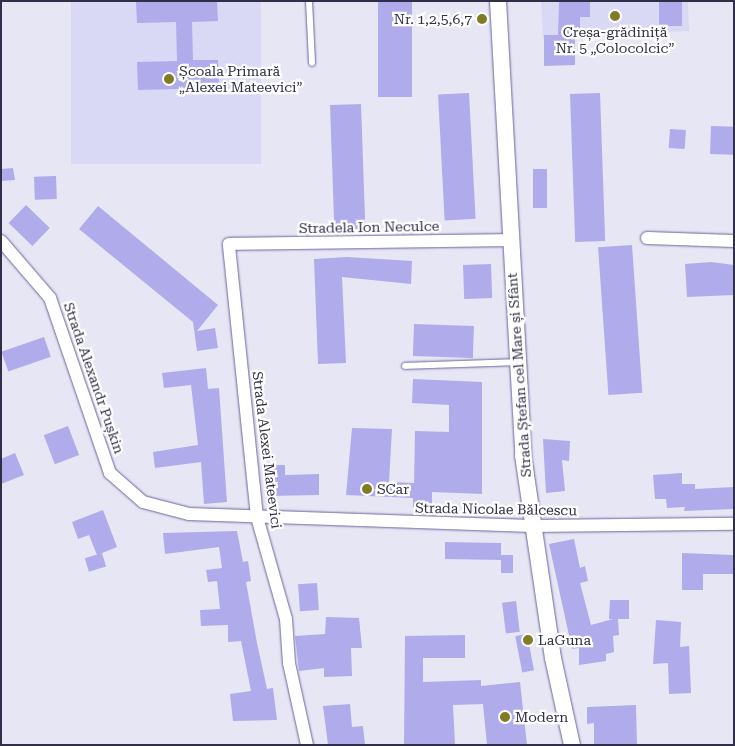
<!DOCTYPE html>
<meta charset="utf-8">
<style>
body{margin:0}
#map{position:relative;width:735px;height:746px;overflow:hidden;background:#e7e6f4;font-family:"Roboto Serif",serif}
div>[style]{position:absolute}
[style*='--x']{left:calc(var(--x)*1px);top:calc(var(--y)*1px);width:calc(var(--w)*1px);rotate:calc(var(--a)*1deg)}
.built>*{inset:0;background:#d9d8f5;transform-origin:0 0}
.building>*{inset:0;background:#b0abea;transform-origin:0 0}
.roads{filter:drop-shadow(0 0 1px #6a649e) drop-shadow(0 0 1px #6a649e)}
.service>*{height:6px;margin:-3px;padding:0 3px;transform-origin:3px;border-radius:3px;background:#fff}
.minor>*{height:12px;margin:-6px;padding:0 6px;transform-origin:6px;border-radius:6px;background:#fff}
.secondary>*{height:16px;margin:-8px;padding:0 8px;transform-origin:8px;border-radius:8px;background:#fff}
.dots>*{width:14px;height:14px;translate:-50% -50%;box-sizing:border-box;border:2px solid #fff;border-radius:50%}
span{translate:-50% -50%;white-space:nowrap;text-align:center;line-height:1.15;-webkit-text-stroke:4.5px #fff;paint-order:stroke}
.poi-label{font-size:14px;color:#312f48}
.right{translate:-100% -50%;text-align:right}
.left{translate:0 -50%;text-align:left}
.street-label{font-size:14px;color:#312f48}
.frame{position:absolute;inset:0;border:2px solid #312f48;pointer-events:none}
</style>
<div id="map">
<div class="built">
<i style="left:71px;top:1px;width:190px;height:163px"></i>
<i style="clip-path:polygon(541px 1px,688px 1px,689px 31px,543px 38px)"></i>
</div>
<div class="building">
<i style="clip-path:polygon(136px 1px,217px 1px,218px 21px,192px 22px,193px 60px,218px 60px,219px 88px,138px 90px,137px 62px,177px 61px,176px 22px,137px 23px)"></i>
<i style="left:378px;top:1px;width:34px;height:96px"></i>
<i style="clip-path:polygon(559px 1px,590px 1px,590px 17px,580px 17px,580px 33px,575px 33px,575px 65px,544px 66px,544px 35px,558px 35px)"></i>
<i style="left:659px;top:1px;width:23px;height:25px"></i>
<i style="left:469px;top:93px;width:126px;height:31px;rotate:87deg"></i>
<i style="left:600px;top:93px;width:148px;height:30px;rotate:88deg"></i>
<i style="left:361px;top:104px;width:125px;height:31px;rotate:88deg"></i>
<i style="left:711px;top:126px;width:23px;height:28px;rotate:2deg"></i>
<i style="left:670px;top:129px;width:16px;height:19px;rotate:4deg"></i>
<i style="clip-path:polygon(13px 168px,15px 180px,1px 181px,1px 169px)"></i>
<i style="left:533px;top:169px;width:14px;height:39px"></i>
<i style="left:56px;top:176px;width:23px;height:22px;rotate:88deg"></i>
<i style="left:26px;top:205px;width:33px;height:25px;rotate:44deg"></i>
<i style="clip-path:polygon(98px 206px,218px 305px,197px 331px,215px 328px,218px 348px,197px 351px,193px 322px,79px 229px)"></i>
<i style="left:632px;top:245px;width:148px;height:34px;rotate:86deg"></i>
<i style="clip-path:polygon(347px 257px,412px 261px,411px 284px,342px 277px,346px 363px,318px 364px,314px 259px)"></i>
<i style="clip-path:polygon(711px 262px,734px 265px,734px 295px,687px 297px,685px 264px)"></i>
<i style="left:491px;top:264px;width:34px;height:28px;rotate:88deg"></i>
<i style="left:414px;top:324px;width:60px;height:32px;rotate:2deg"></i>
<i style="left:44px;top:337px;width:21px;height:45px;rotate:71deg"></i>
<i style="clip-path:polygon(206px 368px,208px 389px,219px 388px,227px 502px,204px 504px,201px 462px,155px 468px,153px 452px,198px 445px,191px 385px,164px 388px,162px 373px)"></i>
<i style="clip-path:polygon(413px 379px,482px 382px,482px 494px,432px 492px,432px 509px,413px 509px,413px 498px,346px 495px,352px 428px,392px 429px,389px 482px,414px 483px,415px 431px,449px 432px,449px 405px,412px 403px)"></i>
<i style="left:68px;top:426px;width:31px;height:26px;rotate:69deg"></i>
<i style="clip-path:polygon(543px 439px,570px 441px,569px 461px,562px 460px,565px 491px,546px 493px)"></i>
<i style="clip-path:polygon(15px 453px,24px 475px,1px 484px,1px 459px)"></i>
<i style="clip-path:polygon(267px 465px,285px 465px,285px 475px,319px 474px,319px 495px,268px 496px)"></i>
<i style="clip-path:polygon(682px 473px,682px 484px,695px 484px,695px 489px,734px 487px,734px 509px,684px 511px,685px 507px,667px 508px,666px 499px,655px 499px,653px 475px)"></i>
<i style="clip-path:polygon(103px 510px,117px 547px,97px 555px,89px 535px,78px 539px,72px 522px)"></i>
<i style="clip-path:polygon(237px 531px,243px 562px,248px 561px,251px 581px,246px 582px,257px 643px,267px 689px,273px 688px,277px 720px,233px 721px,230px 694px,251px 691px,241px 641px,228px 642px,228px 625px,201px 626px,200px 610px,220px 609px,217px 581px,208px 582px,206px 570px,222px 568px,219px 547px,165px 554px,163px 533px)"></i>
<i style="clip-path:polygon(574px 539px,580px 568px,585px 566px,588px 581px,580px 583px,591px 625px,613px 619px,609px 619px,610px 600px,629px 600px,629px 619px,618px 619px,619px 635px,613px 636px,614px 652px,606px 654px,606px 661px,579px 665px,579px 648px,572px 649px,549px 544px)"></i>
<i style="clip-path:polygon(445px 542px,501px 543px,501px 555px,513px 555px,513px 573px,501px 573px,501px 560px,445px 559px)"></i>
<i style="left:102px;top:553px;width:14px;height:18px;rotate:73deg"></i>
<i style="clip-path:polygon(682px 553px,734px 555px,734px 574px,703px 574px,703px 590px,682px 590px)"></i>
<i style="left:317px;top:583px;width:27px;height:19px;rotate:86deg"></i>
<i style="left:516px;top:601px;width:31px;height:14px;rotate:83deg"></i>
<i style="clip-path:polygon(326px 617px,359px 618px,362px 648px,351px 648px,352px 676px,324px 677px,324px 668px,299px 671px,295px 636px,325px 634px)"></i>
<i style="clip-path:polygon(656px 620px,681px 622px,680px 647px,689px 646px,691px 693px,669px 694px,668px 663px,653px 664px)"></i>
<i style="left:527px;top:634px;width:37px;height:12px;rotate:79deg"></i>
<i style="clip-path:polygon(465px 635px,465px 658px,423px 658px,423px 682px,481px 680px,481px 686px,520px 682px,527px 745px,487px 745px,483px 704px,453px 705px,455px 745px,404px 745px,405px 636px)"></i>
<i style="clip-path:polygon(350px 704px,352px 727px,363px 726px,365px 745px,328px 745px,323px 706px)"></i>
<i style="clip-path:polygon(636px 705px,637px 745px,594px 745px,594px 723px,587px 724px,587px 707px)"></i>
</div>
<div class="roads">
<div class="service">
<i style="--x:309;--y:1;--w:62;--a:87.2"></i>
<i style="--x:405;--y:366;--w:112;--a:-2"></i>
</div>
<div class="minor">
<i style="--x:647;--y:238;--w:87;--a:2"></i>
<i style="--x:1;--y:241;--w:75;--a:49.3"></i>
<i style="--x:50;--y:298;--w:185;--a:71.1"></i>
<i style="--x:110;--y:473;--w:44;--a:41.3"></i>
<i style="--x:143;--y:502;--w:48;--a:14.6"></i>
<i style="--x:189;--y:514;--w:342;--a:2"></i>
<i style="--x:531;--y:526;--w:203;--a:-0.6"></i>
<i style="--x:307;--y:745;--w:84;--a:-102.4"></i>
<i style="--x:289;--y:663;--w:44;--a:-93.9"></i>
<i style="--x:286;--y:619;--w:106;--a:-105.9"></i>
<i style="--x:257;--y:517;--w:274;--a:-95.9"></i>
<i style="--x:229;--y:244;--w:281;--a:-0.8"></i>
</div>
<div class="secondary">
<i style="--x:498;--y:1;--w:455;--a:86.8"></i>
<i style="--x:523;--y:455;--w:205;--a:81.6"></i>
<i style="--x:553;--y:658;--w:89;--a:77.7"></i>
</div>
</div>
<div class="dots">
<i style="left:615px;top:16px;background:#7f7c24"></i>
<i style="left:482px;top:19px;background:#7f7c24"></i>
<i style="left:169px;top:79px;background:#7f7c24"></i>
<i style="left:367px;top:489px;background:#7f7c24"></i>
<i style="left:528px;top:640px;background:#7f7c24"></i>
<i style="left:505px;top:717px;background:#7f7c24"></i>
</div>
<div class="poi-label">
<span class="right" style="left:472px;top:19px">Nr. 1,2,5,6,7</span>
<span style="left:615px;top:40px">Creșa-grădiniță<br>Nr. 5 „Colocolcic”</span>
<span class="left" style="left:179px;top:79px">Școala Primară<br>„Alexei Mateevici”</span>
<span class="left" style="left:377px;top:489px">SCar</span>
<span class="left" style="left:538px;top:640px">LaGuna</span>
<span class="left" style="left:515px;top:717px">Modern</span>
</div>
<div class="street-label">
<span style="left:369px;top:227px;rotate:-1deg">Stradela Ion Neculce</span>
<span style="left:519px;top:375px;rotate:-94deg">Strada Ștefan cel Mare și Sfânt</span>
<span style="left:94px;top:378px;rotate:71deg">Strada Alexandr Pușkin</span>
<span style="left:267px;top:450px;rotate:83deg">Strada Alexei Mateevici</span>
<span style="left:496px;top:509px;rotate:1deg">Strada Nicolae Bălcescu</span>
</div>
<div class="frame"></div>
</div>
